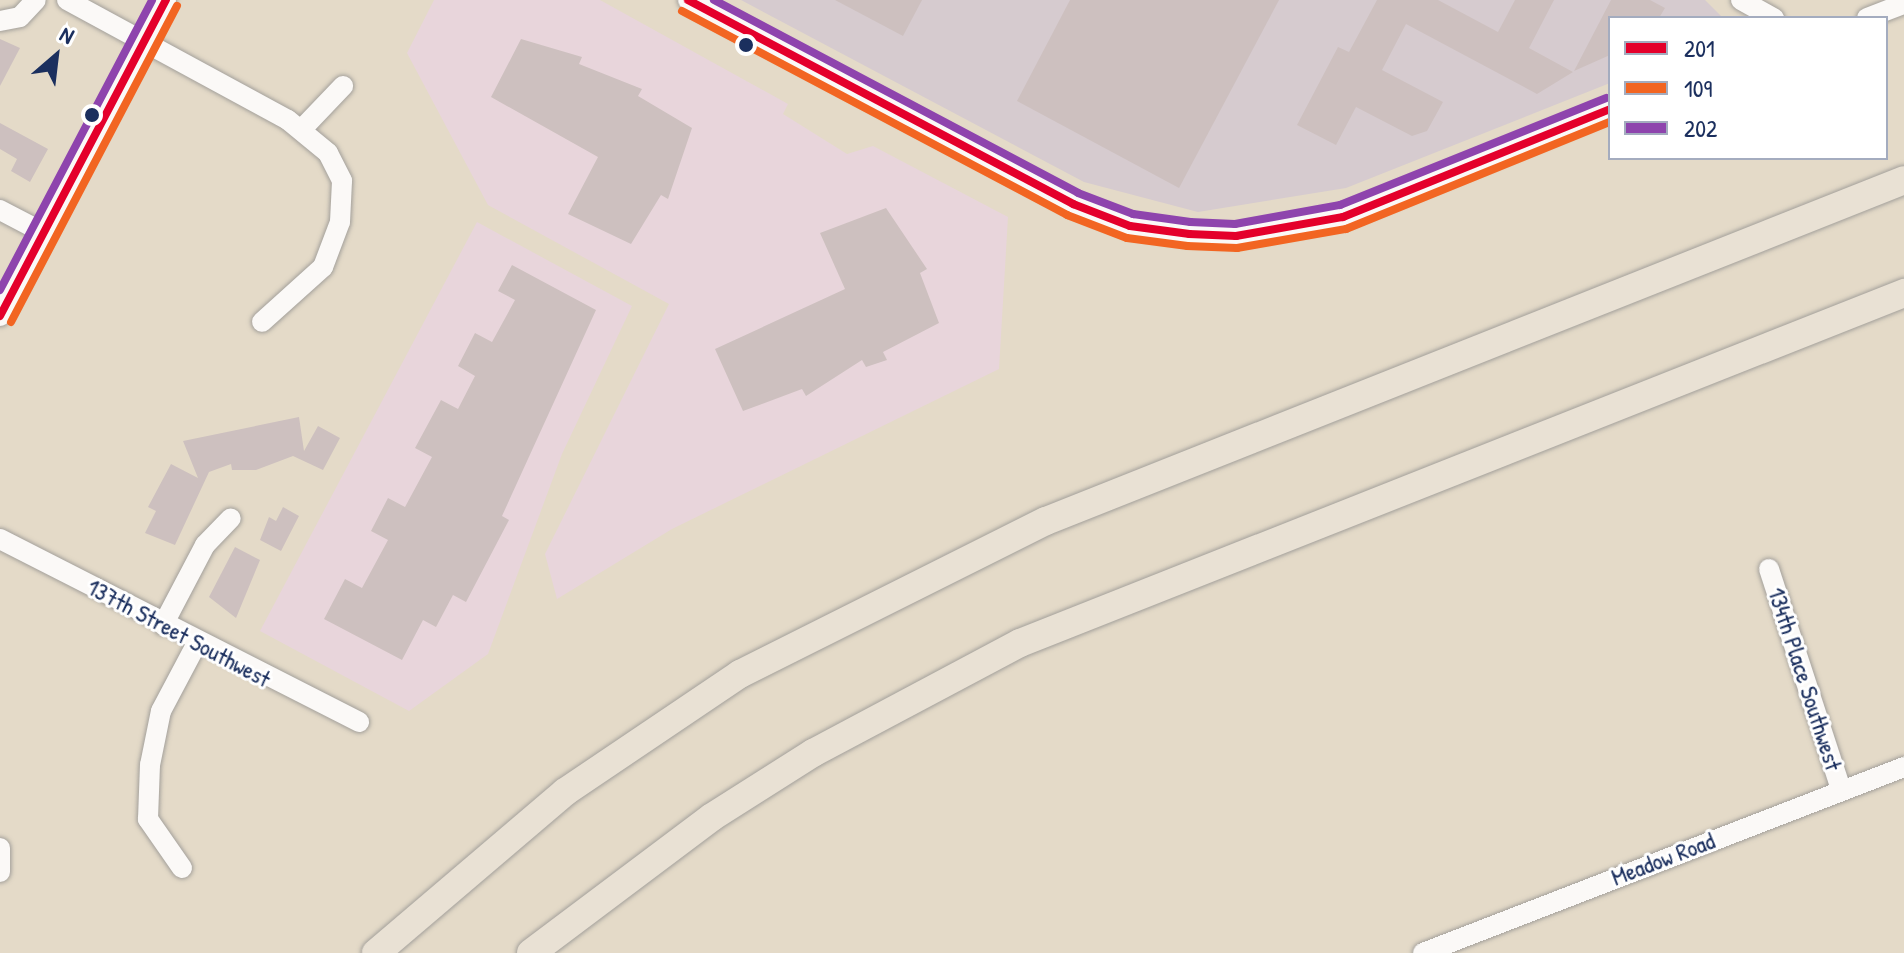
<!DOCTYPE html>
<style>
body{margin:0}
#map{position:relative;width:1904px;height:953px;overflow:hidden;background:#e4dac8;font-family:"Patrick Hand",sans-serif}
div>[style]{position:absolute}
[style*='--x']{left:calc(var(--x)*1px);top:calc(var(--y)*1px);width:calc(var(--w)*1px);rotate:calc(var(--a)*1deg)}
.built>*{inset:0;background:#e8d5db}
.industrial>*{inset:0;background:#d6cbcf}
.building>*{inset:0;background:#cdc0bf}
.roads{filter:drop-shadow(0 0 2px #a3a09b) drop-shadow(0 0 2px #a3a09b)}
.minor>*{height:20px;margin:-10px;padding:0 10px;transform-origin:10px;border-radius:10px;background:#fbf9f7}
.highway>*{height:28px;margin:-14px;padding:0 14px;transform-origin:14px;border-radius:14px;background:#e9e1d4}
.bus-1>*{height:8px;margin:-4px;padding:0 4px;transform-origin:4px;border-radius:4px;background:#e4002b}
.bus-2>*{height:8px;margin:-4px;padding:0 4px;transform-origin:4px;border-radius:4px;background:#f26522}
.bus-3>*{height:8px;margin:-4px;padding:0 4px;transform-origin:4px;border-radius:4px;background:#8e44ad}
.dots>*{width:22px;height:22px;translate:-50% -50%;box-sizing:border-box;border:4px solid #fff;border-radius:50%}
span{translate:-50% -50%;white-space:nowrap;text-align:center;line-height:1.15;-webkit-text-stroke:6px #fff;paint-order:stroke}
.street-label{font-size:24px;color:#1b2f5e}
.legend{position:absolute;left:1608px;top:16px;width:280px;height:144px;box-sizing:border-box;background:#fff;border:2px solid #a4acbf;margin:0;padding:10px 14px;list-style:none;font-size:24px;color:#1b2f5e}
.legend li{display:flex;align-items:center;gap:16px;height:40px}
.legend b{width:40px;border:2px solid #a4acbf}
.north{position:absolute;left:16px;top:16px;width:80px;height:80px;-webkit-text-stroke:6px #fff;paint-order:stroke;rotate:28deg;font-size:22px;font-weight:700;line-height:32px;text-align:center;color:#1b2f5e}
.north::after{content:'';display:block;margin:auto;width:28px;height:36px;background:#1b2f5e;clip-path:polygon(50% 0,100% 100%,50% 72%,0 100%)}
</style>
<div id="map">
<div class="built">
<i style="clip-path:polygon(434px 0,600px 0,788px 104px,783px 114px,847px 154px,873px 146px,1008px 217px,999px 369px,672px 529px,557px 599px,545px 554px,669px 304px,488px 205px,407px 53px)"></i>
<i style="clip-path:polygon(477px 222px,632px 306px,562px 454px,488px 654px,409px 711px,260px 631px)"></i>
</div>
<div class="industrial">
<i style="clip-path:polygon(741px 0,1705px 0,1723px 18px,1610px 18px,1610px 83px,1346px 188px,1198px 212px,1084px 182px)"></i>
</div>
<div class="building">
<i style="clip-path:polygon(835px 0,922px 0,903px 36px)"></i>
<i style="clip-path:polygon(1070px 0,1279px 0,1179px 188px,1017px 101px)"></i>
<i style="clip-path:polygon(1377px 0,1438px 0,1498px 32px,1515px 0,1554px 0,1529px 48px,1573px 72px,1537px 94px,1406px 24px,1382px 70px,1443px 102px,1427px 131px,1412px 136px,1356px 107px,1336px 145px,1297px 125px,1338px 47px,1349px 52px)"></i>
<i style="clip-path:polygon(1611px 0,1650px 0,1665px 8px,1659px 18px,1610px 18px,1610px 55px,1574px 71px)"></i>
<i style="clip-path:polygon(0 39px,20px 48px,0 86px)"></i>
<i style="clip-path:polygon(521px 39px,582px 57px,579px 64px,642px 89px,638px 96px,692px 128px,668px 199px,661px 195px,631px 244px,568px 214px,598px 157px,491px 97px)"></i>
<i style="clip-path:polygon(0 123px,48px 149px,30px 182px,11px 171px,17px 159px,0 149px)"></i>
<i style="clip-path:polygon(886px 208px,927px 269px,920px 273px,939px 323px,883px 352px,887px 360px,866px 367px,862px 360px,806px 396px,802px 389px,743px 411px,715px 349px,845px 289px,820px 233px)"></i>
<i style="clip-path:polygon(512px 265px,596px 310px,502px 516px,509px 520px,466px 602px,453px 595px,436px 627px,423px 620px,402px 660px,324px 619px,345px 579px,362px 588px,388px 540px,371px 531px,388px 498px,405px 507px,432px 457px,415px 448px,441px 400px,458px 409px,475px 376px,458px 366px,475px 333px,492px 342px,515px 300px,498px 291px)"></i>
<i style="clip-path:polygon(299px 417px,304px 451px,318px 426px,340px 438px,323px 470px,293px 456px,256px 470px,232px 470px,231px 464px,209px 472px,175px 545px,145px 533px,156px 511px,148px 507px,171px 464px,198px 478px,183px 441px)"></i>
<i style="clip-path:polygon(283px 507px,299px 516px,281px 551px,260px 540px,269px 517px,276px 521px)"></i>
<i style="clip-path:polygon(235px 547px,260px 560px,236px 618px,209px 597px)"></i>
</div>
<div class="roads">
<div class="minor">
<i style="--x:67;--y:0;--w:251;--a:28.5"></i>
<i style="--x:288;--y:120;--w:52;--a:39.5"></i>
<i style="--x:328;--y:153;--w:31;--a:63"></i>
<i style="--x:342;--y:181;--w:41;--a:92.8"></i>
<i style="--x:340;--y:222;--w:48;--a:110.7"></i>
<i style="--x:323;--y:267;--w:82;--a:138"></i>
<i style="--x:688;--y:0;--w:436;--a:27.9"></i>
<i style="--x:1073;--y:204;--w:61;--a:21.1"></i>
<i style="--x:1130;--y:226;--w:60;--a:7.7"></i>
<i style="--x:1189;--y:234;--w:47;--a:2.4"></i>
<i style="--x:1236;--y:236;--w:109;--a:-10.1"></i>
<i style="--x:1343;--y:217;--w:288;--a:-22"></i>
<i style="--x:1741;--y:0;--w:38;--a:29"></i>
<i style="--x:1867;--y:18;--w:40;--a:-21"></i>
<i style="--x:0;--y:21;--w:20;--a:-11"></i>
<i style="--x:20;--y:17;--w:23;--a:-47"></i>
<i style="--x:301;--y:130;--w:61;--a:-46.3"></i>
<i style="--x:0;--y:210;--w:50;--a:27.6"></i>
<i style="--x:0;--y:316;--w:357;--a:-62.3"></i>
<i style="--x:0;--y:539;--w:403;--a:27"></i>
<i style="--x:1769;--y:569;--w:231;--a:71.9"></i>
<i style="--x:163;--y:625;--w:90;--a:-62.3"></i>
<i style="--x:205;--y:545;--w:37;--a:-46"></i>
<i style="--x:0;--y:848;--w:24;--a:90"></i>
<i style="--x:182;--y:868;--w:60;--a:-124.8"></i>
<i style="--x:148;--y:819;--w:54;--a:-87.9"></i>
<i style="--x:150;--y:765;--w:55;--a:-78.5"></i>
<i style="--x:161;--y:711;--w:77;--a:-62.1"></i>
<i style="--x:1423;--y:953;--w:516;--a:-21.14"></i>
</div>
<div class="highway">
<i style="--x:376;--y:953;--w:248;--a:-40.4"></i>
<i style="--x:565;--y:792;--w:211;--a:-34"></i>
<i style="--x:740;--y:674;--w:342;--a:-26.6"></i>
<i style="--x:1046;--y:521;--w:923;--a:-21.67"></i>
<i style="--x:531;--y:953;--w:226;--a:-36.9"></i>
<i style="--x:712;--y:817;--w:120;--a:-32.4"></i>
<i style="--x:813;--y:753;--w:234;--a:-28"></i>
<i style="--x:1020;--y:643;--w:951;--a:-21.6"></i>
</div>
</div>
<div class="bus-1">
<i style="--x:688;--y:0;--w:436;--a:27.9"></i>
<i style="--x:1073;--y:204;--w:61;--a:21.1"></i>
<i style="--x:1130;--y:226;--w:60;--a:7.7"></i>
<i style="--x:1189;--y:234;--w:47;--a:2.4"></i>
<i style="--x:1236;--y:236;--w:109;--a:-10.1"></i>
<i style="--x:1343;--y:217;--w:288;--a:-22"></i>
<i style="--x:0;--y:316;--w:357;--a:-62.3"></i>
</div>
<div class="bus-2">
<i style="--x:682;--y:11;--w:436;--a:27.9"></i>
<i style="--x:1067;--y:215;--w:64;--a:21"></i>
<i style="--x:1127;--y:238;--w:61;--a:7.6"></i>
<i style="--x:1187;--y:246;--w:50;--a:2.3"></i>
<i style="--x:1237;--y:248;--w:111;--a:-9.9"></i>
<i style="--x:1346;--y:229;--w:285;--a:-22.1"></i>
<i style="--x:11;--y:322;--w:357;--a:-62.3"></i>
</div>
<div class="bus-3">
<i style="--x:714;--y:0;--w:412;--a:27.9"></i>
<i style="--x:1078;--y:193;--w:59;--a:20.9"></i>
<i style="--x:1133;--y:214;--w:58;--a:8"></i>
<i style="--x:1190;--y:222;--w:45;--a:2.5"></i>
<i style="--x:1235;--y:224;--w:107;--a:-10.3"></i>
<i style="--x:1340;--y:205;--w:287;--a:-21.9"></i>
<i style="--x:0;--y:290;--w:327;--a:-62.3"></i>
</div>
<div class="dots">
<i style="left:746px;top:45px;background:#1b2f5e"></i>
<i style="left:92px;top:115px;background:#1b2f5e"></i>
</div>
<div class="street-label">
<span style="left:179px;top:633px;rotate:28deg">137th Street Southwest</span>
<span style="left:1805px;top:679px;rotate:72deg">134th Place Southwest</span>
<span style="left:1663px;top:859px;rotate:-21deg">Meadow Road</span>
</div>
<ul class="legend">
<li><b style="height:10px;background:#e4002b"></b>201</li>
<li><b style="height:10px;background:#f26522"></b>109</li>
<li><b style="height:10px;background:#8e44ad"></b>202</li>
</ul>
<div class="north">N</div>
</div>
